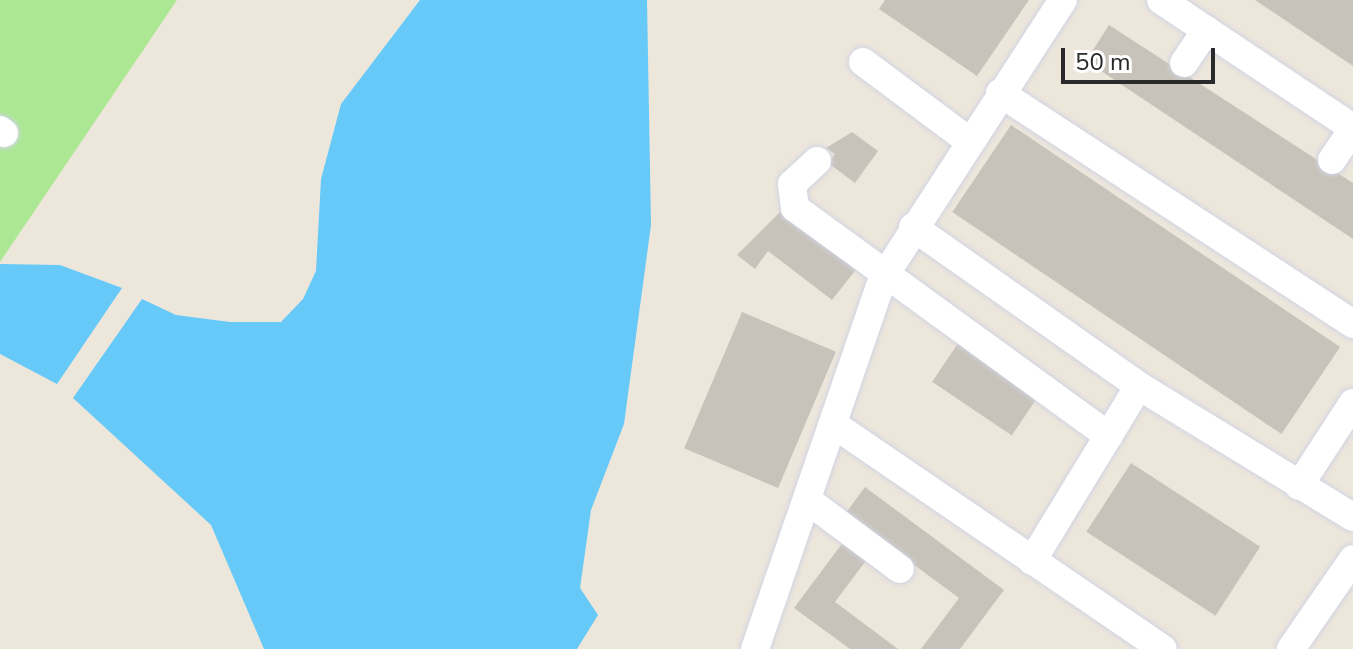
<!DOCTYPE html>
<style>
body{margin:0}
#map{position:relative;width:1353px;height:649px;overflow:hidden;background:#ede6db;font-family:"Nunito Sans",sans-serif}
div>[style]{position:absolute}
[style*='--x']{left:calc(var(--x)*1px);top:calc(var(--y)*1px);width:calc(var(--w)*1px);rotate:calc(var(--a)*1deg)}
.green>*{inset:0;background:#ace893}
.water>*{inset:0;background:#66c9f7}
.building>*{inset:0;background:#c8c3ba;transform-origin:0 0}
.roads{filter:drop-shadow(0 0 2px #d0d3e4) drop-shadow(0 0 2px #d0d3e4)}
.minor>*{height:28px;margin:-14px;padding:0 14px;transform-origin:14px;border-radius:14px;background:#fff}
span{translate:-50% -50%;white-space:nowrap;text-align:center;line-height:1.15;-webkit-text-stroke:7px #fff;paint-order:stroke}
.scale{position:absolute;left:1061px;top:48px;width:154px;height:36px;box-sizing:border-box;border:4px solid #2a2a2a;border-top:0;padding-left:10px;font-size:24px;line-height:28px;white-space:nowrap;color:#2a2a2a;-webkit-text-stroke:6px #fff;paint-order:stroke}
</style>
<div id="map">
<div class="green">
<i style="clip-path:polygon(0 0,177px 0,0 262px)"></i>
</div>
<div class="water">
<i style="clip-path:polygon(420px 0,647px 0,651px 225px,624px 424px,591px 510px,580px 588px,598px 615px,577px 649px,264px 649px,211px 525px,73px 398px,142px 299px,176px 315px,230px 322px,281px 322px,303px 299px,316px 271px,321px 179px,341px 104px)"></i>
<i style="clip-path:polygon(0 264px,60px 265px,122px 288px,57px 384px,0 354px)"></i>
</div>
<div class="building">
<i style="clip-path:polygon(885px 0,1029px 0,977px 76px,879px 9px)"></i>
<i style="clip-path:polygon(1255px 0,1353px 0,1353px 66px)"></i>
<i style="clip-path:polygon(1109px 25px,1353px 183px,1353px 239px,1086px 61px)"></i>
<i style="left:1011px;top:125px;width:397px;height:105px;rotate:34deg"></i>
<i style="clip-path:polygon(852px 132px,878px 151px,855px 183px,828px 163px,835px 154px,826px 148px)"></i>
<i style="clip-path:polygon(782px 210px,858px 267px,832px 300px,768px 251px,755px 269px,737px 255px)"></i>
<i style="left:742px;top:312px;width:102px;height:148px;rotate:23deg"></i>
<i style="left:959px;top:342px;width:96px;height:48px;rotate:34deg"></i>
<i style="left:1131px;top:463px;width:154px;height:82px;rotate:33deg"></i>
<i style="clip-path:polygon(865px 487px,1004px 590px,960px 649px,921px 649px,959px 598px,845px 514px)"></i>
<i style="clip-path:polygon(847px 537px,871px 554px,835px 602px,898px 649px,850px 649px,794px 608px)"></i>
</div>
<div class="roads">
<div class="minor">
<i style="--x:1161;--y:0;--w:231;--a:33.7"></i>
<i style="--x:863;--y:62;--w:132;--a:36.7"></i>
<i style="--x:1184;--y:63;--w:40;--a:-56"></i>
<i style="--x:1000;--y:93;--w:422;--a:33.2"></i>
<i style="--x:0;--y:130;--w:5;--a:37"></i>
<i style="--x:1332;--y:160;--w:37;--a:-56"></i>
<i style="--x:817;--y:161;--w:34;--a:137"></i>
<i style="--x:792;--y:184;--w:24;--a:83"></i>
<i style="--x:795;--y:208;--w:388;--a:36"></i>
<i style="--x:913;--y:227;--w:276;--a:35.1"></i>
<i style="--x:1139;--y:386;--w:251;--a:31.5"></i>
<i style="--x:833;--y:424;--w:399;--a:34.3"></i>
<i style="--x:1299;--y:486;--w:99;--a:-57"></i>
<i style="--x:810;--y:502;--w:112;--a:36.7"></i>
<i style="--x:1032;--y:561;--w:205;--a:-58.6"></i>
<i style="--x:755;--y:649;--w:392;--a:-71"></i>
<i style="--x:883;--y:278;--w:331;--a:-57.1"></i>
<i style="--x:1291;--y:649;--w:109;--a:-55.4"></i>
</div>
</div>
<div class="scale">50 m</div>
</div>
